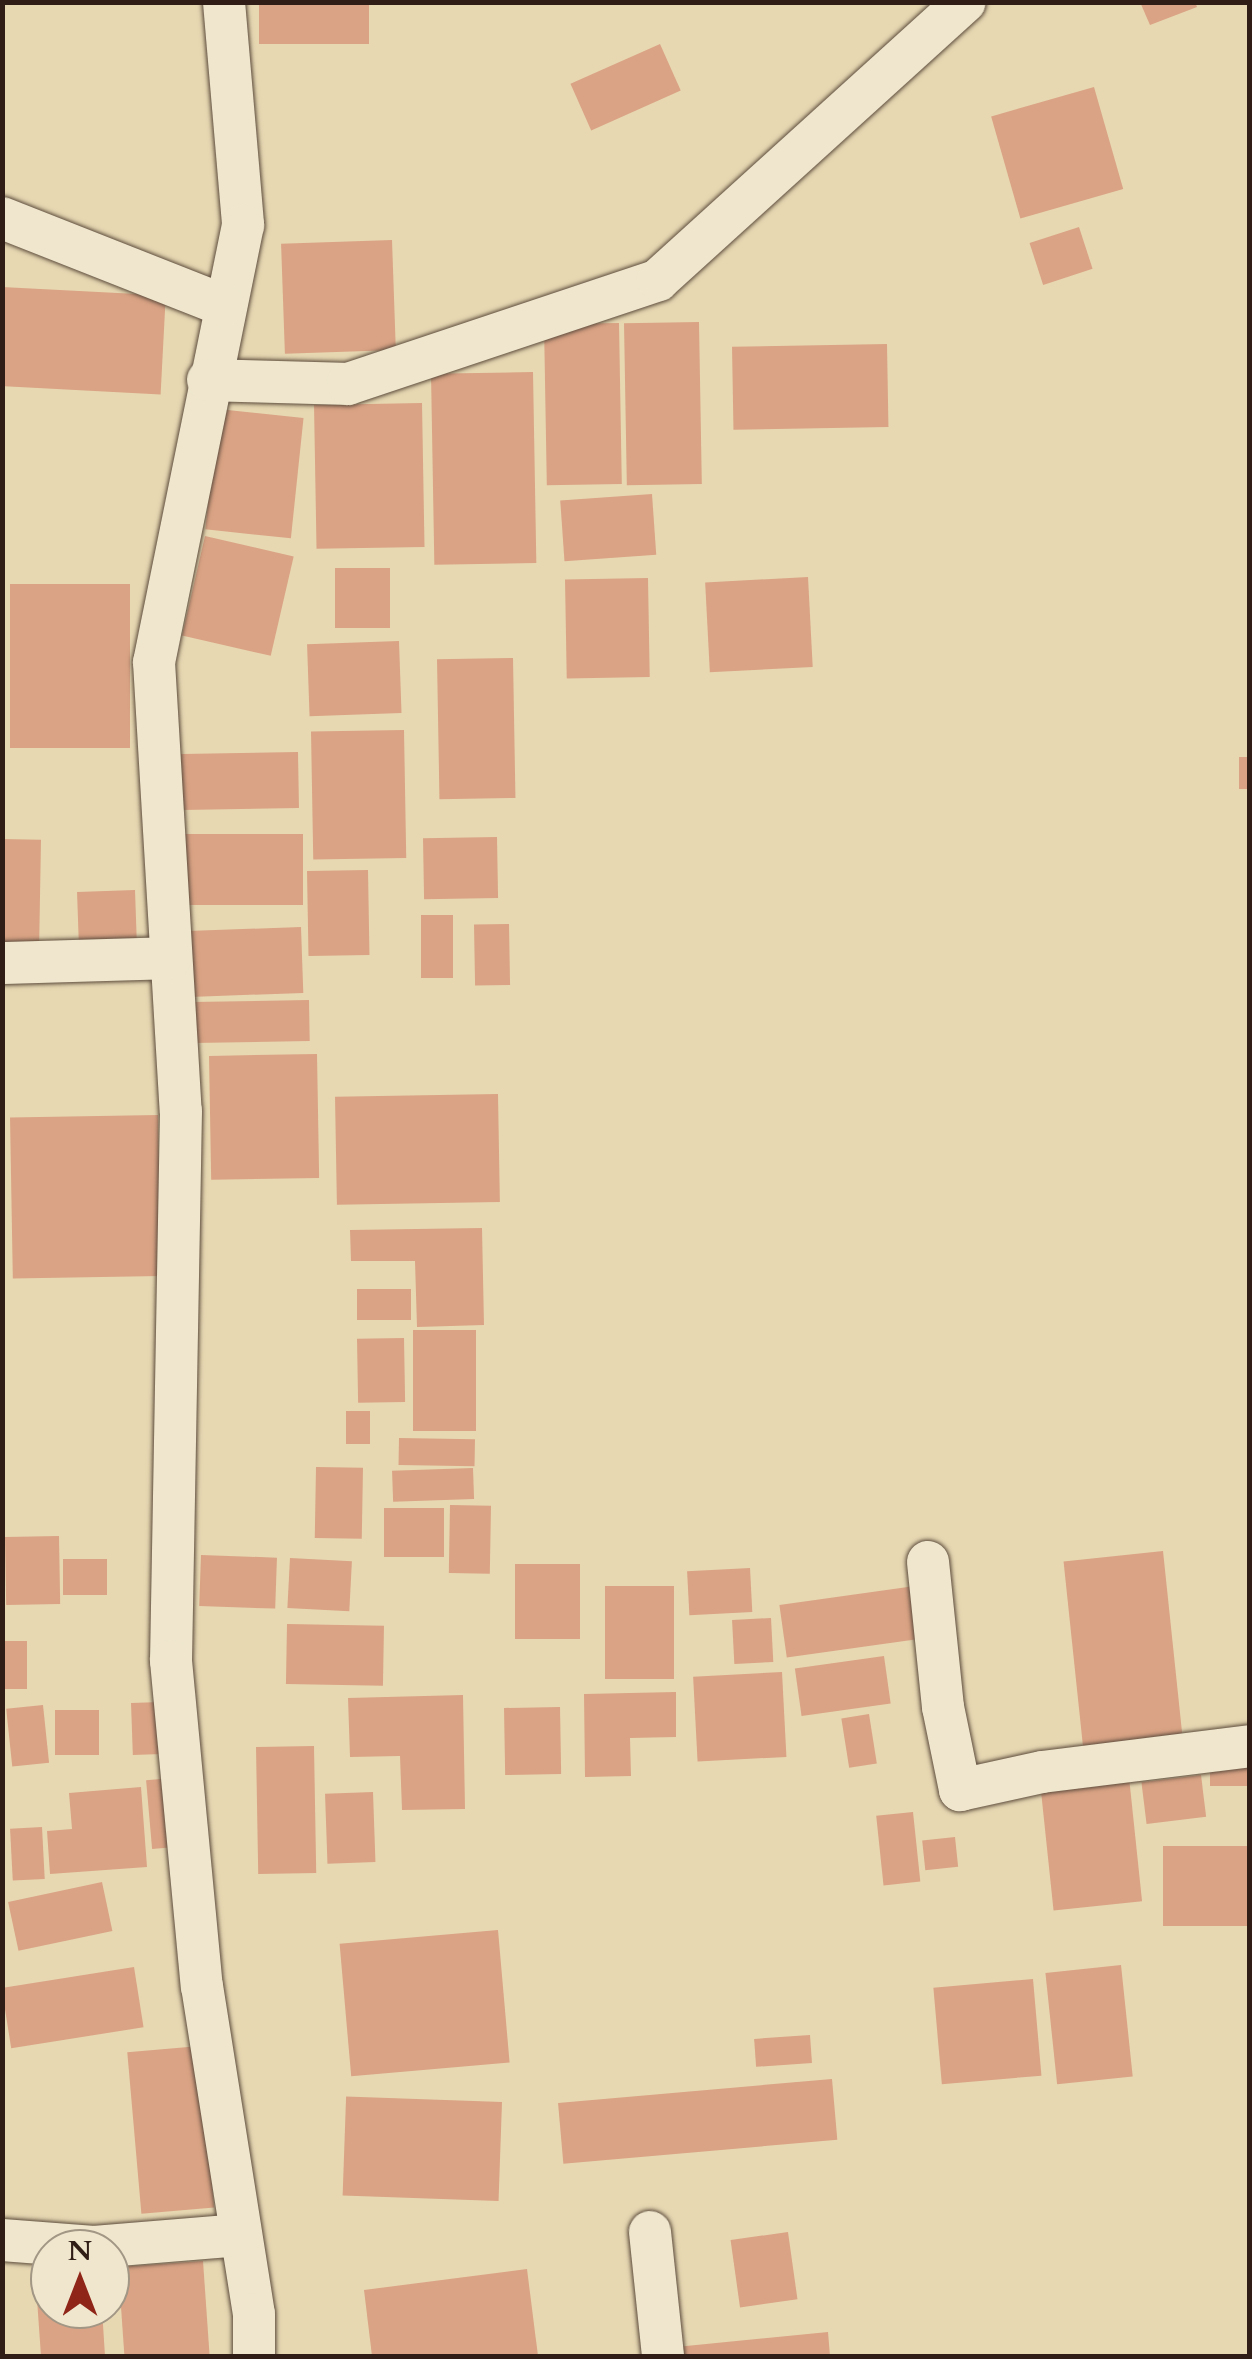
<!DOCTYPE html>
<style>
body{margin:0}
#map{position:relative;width:1252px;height:2359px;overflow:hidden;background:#e7d8b2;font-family:Cardo,serif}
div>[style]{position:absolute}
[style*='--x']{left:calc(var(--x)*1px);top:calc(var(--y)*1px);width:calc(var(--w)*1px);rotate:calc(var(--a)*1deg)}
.building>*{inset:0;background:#daa385;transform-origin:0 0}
.roads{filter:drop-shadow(0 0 2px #5d4c3d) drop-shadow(0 0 2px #5d4c3d)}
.street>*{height:42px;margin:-21px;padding:0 21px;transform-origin:21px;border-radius:21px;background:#efe6cd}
span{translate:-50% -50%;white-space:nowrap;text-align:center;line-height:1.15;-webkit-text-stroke:8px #efe6cd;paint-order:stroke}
.frame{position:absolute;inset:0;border:5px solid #2f1d16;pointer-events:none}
.north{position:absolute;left:30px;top:2229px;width:100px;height:100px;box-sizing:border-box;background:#efe6cd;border:2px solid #a29684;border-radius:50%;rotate:0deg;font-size:28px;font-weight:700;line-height:40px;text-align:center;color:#2f1d16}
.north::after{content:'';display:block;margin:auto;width:35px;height:45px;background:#8f2418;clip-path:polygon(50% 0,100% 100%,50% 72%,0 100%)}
</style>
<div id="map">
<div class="building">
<i style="left:259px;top:2px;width:110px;height:42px"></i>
<i style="clip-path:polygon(1140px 2px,1195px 2px,1197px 7px,1150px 25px)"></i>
<i style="left:660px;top:44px;width:51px;height:98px;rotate:66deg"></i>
<i style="left:1094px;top:87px;width:106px;height:107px;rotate:74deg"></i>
<i style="left:1079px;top:227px;width:44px;height:52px;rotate:72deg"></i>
<i style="left:392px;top:240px;width:110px;height:111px;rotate:88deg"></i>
<i style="left:2px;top:287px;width:164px;height:99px;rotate:3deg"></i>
<i style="left:699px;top:322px;width:162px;height:75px;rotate:89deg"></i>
<i style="left:619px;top:323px;width:161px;height:75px;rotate:89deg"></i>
<i style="left:887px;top:344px;width:83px;height:155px;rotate:89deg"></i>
<i style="left:533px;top:372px;width:191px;height:102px;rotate:89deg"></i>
<i style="left:422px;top:403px;width:144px;height:108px;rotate:89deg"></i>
<i style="left:218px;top:409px;width:86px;height:121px;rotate:6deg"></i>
<i style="left:652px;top:494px;width:61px;height:92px;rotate:86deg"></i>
<i style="left:205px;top:536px;width:91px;height:102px;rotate:13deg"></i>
<i style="left:335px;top:568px;width:55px;height:60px"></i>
<i style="left:808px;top:577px;width:90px;height:103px;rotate:87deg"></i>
<i style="left:648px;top:578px;width:99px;height:83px;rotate:89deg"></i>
<i style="left:10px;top:584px;width:120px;height:164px"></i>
<i style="left:399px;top:641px;width:72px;height:92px;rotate:88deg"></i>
<i style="left:513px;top:658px;width:140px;height:76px;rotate:89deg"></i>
<i style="left:404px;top:730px;width:128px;height:93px;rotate:89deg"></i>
<i style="left:298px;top:752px;width:56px;height:117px;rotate:89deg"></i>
<i style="left:1239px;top:757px;width:11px;height:32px"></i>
<i style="left:185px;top:834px;width:118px;height:71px"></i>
<i style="left:497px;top:837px;width:61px;height:74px;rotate:89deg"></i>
<i style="left:2px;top:839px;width:39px;height:114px;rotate:1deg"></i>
<i style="left:368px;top:870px;width:85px;height:61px;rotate:89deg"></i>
<i style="left:135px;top:890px;width:55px;height:58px;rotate:88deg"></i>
<i style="left:421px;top:915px;width:32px;height:63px"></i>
<i style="left:509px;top:924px;width:61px;height:35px;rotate:89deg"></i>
<i style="left:301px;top:927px;width:66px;height:120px;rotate:88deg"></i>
<i style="left:309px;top:1000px;width:41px;height:117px;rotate:89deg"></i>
<i style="left:317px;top:1054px;width:124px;height:108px;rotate:89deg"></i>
<i style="left:498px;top:1094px;width:108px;height:163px;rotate:89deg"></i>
<i style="left:158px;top:1115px;width:161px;height:148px;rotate:89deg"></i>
<i style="clip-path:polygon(482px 1228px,484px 1325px,417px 1327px,415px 1261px,351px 1261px,350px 1230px)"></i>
<i style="left:357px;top:1289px;width:54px;height:31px"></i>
<i style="left:413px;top:1330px;width:63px;height:101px"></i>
<i style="left:404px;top:1338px;width:64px;height:47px;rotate:89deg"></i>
<i style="left:346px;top:1411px;width:24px;height:33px"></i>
<i style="left:399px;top:1438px;width:76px;height:27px;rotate:1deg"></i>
<i style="left:316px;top:1467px;width:47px;height:71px;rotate:1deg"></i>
<i style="left:473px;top:1468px;width:31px;height:81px;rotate:88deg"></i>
<i style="left:450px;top:1505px;width:41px;height:68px;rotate:1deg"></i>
<i style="left:384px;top:1508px;width:60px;height:49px"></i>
<i style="left:59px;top:1536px;width:68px;height:54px;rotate:89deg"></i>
<i style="left:1163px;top:1551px;width:197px;height:100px;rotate:84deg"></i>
<i style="left:201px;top:1555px;width:76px;height:51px;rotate:2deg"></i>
<i style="left:290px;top:1558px;width:62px;height:50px;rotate:3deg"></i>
<i style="left:107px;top:1559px;width:36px;height:44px;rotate:90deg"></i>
<i style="left:515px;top:1564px;width:65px;height:75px"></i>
<i style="left:750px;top:1568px;width:44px;height:63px;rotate:87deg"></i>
<i style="left:922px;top:1585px;width:53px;height:144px;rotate:82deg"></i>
<i style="left:605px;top:1586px;width:69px;height:93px"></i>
<i style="left:771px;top:1618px;width:44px;height:39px;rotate:87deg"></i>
<i style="left:287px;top:1624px;width:97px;height:60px;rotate:1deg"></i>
<i style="left:2px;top:1641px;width:25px;height:48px"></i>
<i style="left:884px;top:1656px;width:48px;height:90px;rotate:82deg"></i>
<i style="left:782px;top:1672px;width:85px;height:89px;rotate:87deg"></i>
<i style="clip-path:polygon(676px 1692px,676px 1737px,630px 1738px,631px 1776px,585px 1777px,584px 1694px)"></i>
<i style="clip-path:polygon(463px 1695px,465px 1809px,402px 1810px,400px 1756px,350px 1757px,348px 1698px)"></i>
<i style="left:160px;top:1702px;width:52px;height:29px;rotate:88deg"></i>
<i style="left:43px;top:1705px;width:58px;height:37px;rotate:84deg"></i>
<i style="left:560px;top:1707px;width:67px;height:56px;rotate:89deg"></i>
<i style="left:55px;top:1710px;width:44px;height:45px"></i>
<i style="left:869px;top:1714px;width:50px;height:28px;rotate:81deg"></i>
<i style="left:314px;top:1746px;width:127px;height:58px;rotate:89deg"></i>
<i style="left:1250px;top:1754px;width:32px;height:40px;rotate:90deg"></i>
<i style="left:1201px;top:1775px;width:42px;height:60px;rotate:83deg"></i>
<i style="left:1129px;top:1777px;width:125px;height:89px;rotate:84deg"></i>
<i style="left:172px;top:1778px;width:69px;height:26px;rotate:85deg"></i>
<i style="clip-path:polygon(141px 1787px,147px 1867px,50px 1874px,47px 1831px,72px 1829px,69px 1793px)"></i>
<i style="left:373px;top:1792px;width:70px;height:48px;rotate:88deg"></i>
<i style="left:913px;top:1812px;width:70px;height:37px;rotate:84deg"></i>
<i style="left:42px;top:1827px;width:52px;height:32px;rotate:87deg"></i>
<i style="left:955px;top:1837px;width:30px;height:33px;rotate:84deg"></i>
<i style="left:1250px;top:1846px;width:80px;height:87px;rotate:90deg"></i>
<i style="left:102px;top:1882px;width:50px;height:96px;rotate:78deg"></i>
<i style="left:498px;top:1930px;width:133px;height:159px;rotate:85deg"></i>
<i style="left:1121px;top:1965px;width:112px;height:76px;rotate:84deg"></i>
<i style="left:134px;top:1967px;width:61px;height:134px;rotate:81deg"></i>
<i style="left:1033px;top:1979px;width:97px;height:100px;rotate:85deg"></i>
<i style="left:810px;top:2035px;width:28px;height:56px;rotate:86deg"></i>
<i style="left:200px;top:2046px;width:162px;height:73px;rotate:85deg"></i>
<i style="left:832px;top:2079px;width:61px;height:275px;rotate:85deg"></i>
<i style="left:502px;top:2102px;width:99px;height:156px;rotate:92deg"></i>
<i style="left:788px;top:2232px;width:68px;height:58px;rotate:82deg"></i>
<i style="left:203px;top:2261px;width:95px;height:85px;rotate:86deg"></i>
<i style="clip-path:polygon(527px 2269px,538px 2356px,372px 2356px,364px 2290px)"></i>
<i style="clip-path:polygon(50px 2270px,50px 2309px,102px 2309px,105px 2356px,41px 2356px,35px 2271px)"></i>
<i style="clip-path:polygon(828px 2332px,830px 2356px,677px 2356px,676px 2347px)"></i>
</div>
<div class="roads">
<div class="street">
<i style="--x:224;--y:2;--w:224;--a:85.1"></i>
<i style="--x:243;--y:225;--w:446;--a:101.5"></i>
<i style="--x:154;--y:662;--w:450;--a:86.6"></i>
<i style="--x:181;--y:1111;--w:550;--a:91.04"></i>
<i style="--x:171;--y:1661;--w:326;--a:84.6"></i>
<i style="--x:202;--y:1986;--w:332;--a:81"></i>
<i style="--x:254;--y:2314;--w:42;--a:90"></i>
<i style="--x:2;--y:218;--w:238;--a:21.5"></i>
<i style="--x:208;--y:380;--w:140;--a:1.6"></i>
<i style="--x:348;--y:384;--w:327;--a:-18.5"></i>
<i style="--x:658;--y:280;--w:414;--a:-42.2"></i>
<i style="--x:2;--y:963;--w:168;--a:-1.7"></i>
<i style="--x:928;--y:1562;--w:146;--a:84.1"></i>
<i style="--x:943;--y:1707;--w:85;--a:78.4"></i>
<i style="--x:960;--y:1790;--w:84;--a:-12.4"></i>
<i style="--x:1042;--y:1772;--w:210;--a:-7.1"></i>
<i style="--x:650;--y:2232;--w:125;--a:84"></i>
<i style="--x:2;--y:2240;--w:92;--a:4.4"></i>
<i style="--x:94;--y:2247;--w:147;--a:-4.7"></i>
</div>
</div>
<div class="frame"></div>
<div class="north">N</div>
</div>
